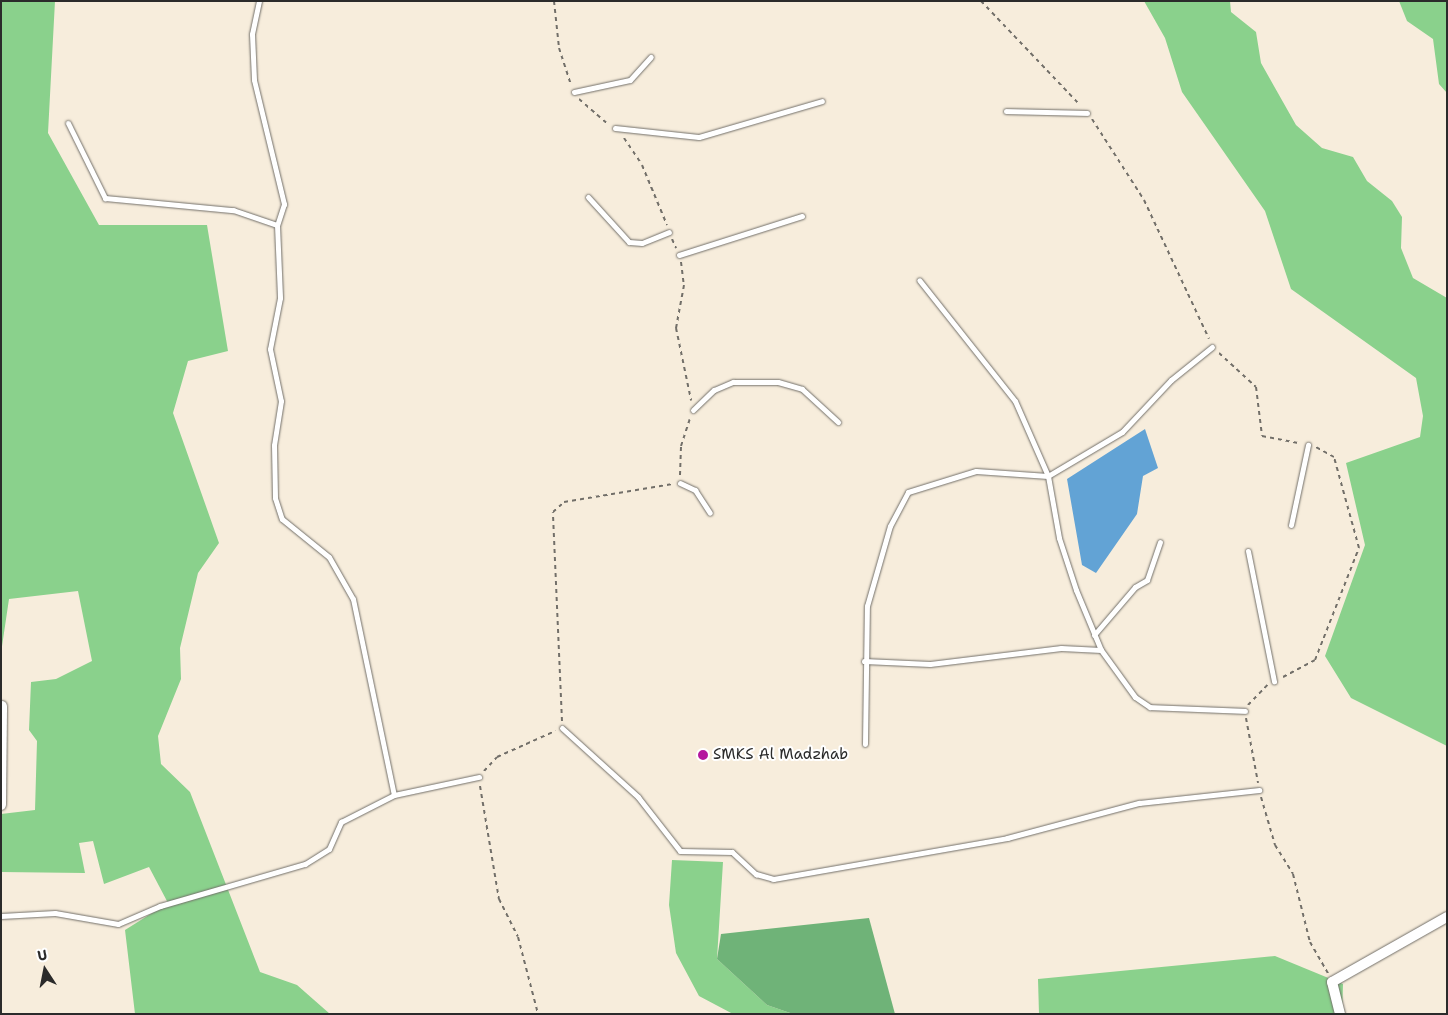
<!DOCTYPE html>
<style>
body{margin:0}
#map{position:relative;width:1448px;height:1015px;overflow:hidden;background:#f7eddc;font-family:"Shantell Sans",sans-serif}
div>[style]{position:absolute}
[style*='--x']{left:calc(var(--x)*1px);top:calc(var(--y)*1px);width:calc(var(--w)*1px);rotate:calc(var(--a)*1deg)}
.green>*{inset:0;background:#8ad18c}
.forest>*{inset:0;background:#6fb378}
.water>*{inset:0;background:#62a3d5}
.path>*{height:2px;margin-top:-1px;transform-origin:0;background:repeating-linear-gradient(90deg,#726f69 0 4px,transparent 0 8px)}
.roads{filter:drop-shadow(0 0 1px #726f69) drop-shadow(0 0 1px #726f69)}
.service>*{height:5px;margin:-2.5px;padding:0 2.5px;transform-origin:2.5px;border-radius:2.5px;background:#fff}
.minor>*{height:10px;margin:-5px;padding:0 5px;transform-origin:5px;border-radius:5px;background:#fff}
.dots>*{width:14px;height:14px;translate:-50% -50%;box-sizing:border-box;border:2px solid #fff;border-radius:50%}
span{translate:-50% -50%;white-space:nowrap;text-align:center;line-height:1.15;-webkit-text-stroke:4px #fff;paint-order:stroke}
.poi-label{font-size:15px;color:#2b2b2b}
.left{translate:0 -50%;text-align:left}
.frame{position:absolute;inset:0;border:2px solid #2b2b2b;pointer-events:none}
.north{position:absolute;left:20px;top:945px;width:50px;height:50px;-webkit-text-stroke:4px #fff;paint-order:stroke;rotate:349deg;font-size:14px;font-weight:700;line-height:20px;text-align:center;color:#2b2b2b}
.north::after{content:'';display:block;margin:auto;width:18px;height:22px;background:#2b2b2b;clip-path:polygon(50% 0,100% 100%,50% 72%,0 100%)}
</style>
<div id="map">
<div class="green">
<i style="clip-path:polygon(1px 1px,55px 1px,48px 133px,99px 225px,207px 225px,228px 351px,188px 361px,173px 413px,219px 543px,198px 573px,180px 648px,181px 679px,158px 736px,161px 764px,190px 792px,260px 972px,297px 985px,330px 1014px,135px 1014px,125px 930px,168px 903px,149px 867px,104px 884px,93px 841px,79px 843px,85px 873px,1px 872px,1px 814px,35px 810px,37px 741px,29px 730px,31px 682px,56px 679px,92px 661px,78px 591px,9px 599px,1px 653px)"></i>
<i style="clip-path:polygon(1144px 1px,1230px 1px,1231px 12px,1256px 32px,1261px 63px,1296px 125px,1322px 148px,1353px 157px,1367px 181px,1392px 201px,1402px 217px,1401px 248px,1413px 278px,1447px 298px,1447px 746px,1351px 698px,1325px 656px,1365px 545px,1346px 463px,1420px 437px,1423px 416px,1416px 378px,1291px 289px,1265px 211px,1182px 92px,1165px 38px)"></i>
<i style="clip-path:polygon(1399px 1px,1447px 1px,1447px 93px,1439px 84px,1433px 39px,1407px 21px)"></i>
<i style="clip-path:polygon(672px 860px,723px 862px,717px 959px,767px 1005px,793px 1014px,733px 1014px,699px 996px,676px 953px,669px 905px)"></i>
<i style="clip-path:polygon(1275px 956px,1343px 984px,1342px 1014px,1039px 1014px,1038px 979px)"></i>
</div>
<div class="forest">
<i style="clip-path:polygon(869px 918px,895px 1014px,793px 1014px,767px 1005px,717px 959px,721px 934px)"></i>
</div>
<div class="water">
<i style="clip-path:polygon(1145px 429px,1158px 468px,1143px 476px,1137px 514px,1096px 573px,1082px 565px,1067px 479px)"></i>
</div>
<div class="path">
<i style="--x:554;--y:1;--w:47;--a:83.9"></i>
<i style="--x:559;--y:48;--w:38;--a:72"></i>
<i style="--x:981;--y:1;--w:142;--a:46.4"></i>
<i style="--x:579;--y:99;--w:37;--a:41"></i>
<i style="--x:1092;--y:119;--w:96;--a:57.3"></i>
<i style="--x:1144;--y:200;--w:153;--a:64.9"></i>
<i style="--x:624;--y:138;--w:32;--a:56"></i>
<i style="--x:642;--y:165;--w:65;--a:67.4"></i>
<i style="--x:672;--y:239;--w:10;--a:66"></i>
<i style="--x:681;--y:262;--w:23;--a:83"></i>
<i style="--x:684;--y:285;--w:44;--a:100.5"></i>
<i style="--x:676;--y:328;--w:74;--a:78.2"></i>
<i style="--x:1219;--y:353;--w:50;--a:42.6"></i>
<i style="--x:1256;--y:387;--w:49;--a:83"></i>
<i style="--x:1262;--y:436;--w:38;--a:11"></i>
<i style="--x:680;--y:475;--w:29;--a:-88"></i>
<i style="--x:681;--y:446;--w:28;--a:-72"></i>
<i style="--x:1283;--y:677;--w:36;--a:-28"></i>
<i style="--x:1315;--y:660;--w:120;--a:-68.6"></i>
<i style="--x:1359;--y:548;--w:94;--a:-105.4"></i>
<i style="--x:1334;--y:457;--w:21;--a:-151"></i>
<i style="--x:1248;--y:705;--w:28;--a:-46"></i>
<i style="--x:1246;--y:718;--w:66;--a:79.5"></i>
<i style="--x:562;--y:721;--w:209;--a:-92.5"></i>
<i style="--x:553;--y:512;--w:15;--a:-42"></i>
<i style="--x:564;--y:502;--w:110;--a:-9.4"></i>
<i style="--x:484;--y:771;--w:19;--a:-47"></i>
<i style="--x:497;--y:757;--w:64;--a:-24.1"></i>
<i style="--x:480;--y:786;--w:115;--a:80.5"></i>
<i style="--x:499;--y:899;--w:42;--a:63.4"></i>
<i style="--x:518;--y:937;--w:80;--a:75.4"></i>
<i style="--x:1261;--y:797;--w:50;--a:73.7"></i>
<i style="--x:1275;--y:845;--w:34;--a:58"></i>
<i style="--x:1293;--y:874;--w:70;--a:76"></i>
<i style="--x:1310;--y:942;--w:36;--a:60"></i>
</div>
<div class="roads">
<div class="service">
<i style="--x:259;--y:1;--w:34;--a:102"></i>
<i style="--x:252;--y:34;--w:46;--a:87.5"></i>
<i style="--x:254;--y:80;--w:128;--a:76.4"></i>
<i style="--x:284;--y:204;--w:22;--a:108"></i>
<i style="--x:277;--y:225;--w:73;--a:87.6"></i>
<i style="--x:280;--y:298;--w:52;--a:101.1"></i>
<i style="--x:270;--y:349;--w:53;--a:78.1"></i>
<i style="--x:281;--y:401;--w:45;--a:99"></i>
<i style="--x:274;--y:445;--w:53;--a:88.9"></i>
<i style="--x:275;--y:498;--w:22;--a:72"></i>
<i style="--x:282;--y:519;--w:60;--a:39"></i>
<i style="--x:329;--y:557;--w:48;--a:60.3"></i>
<i style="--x:353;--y:599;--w:200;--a:78.2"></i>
<i style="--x:574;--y:92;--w:57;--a:-12.1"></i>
<i style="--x:630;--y:80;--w:31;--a:-48"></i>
<i style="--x:1006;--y:111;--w:81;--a:1.4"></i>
<i style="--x:68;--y:123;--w:84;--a:63.7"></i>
<i style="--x:105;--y:198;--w:129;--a:5.4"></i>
<i style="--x:233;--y:210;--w:46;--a:18.8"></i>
<i style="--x:615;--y:128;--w:84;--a:6.1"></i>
<i style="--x:699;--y:137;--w:128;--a:-16.3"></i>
<i style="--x:588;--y:197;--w:61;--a:47.7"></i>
<i style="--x:629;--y:242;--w:13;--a:4"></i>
<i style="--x:642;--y:243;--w:29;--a:-22"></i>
<i style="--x:679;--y:255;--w:129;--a:-17.6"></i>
<i style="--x:1212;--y:347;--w:53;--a:141.2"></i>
<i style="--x:1171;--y:380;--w:71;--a:133.3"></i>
<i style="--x:1122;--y:432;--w:86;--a:149.3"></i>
<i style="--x:1048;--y:476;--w:63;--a:79.9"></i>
<i style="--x:1059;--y:538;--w:55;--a:71.9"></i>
<i style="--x:1076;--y:590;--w:65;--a:67.4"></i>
<i style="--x:1101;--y:650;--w:58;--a:54.1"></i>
<i style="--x:1135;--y:697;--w:18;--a:34"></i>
<i style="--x:1150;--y:707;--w:95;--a:2.4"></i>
<i style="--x:693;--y:410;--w:29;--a:-44"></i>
<i style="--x:714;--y:390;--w:21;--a:-23"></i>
<i style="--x:733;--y:382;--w:45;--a:0"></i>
<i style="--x:778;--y:382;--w:25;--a:16"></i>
<i style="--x:802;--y:389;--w:49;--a:42.5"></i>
<i style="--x:680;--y:483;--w:17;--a:25"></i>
<i style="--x:695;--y:490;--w:27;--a:57"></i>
<i style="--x:1291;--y:525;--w:82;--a:-78"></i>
<i style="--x:1248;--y:551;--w:133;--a:78.7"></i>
<i style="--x:1094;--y:635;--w:63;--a:-49.5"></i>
<i style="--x:1135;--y:587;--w:14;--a:-30"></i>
<i style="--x:1147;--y:580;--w:40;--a:-71.1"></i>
<i style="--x:864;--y:661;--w:66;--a:2.6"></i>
<i style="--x:930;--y:664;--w:132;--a:-7"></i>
<i style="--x:1061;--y:648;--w:40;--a:2.9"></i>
<i style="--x:562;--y:728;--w:103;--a:42.2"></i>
<i style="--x:638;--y:797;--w:68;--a:52.1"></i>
<i style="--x:680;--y:851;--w:52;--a:1.1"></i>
<i style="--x:732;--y:852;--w:33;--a:43"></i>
<i style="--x:756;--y:874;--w:18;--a:16"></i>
<i style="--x:773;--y:879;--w:238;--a:-9.9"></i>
<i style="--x:1007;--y:838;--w:137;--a:-14.9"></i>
<i style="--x:1139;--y:803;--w:121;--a:-6.2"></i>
<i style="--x:865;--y:744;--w:138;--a:-89.2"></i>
<i style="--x:867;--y:606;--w:83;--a:-74"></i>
<i style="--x:890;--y:526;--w:38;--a:-62"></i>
<i style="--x:908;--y:492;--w:71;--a:-17.2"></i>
<i style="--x:976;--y:471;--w:72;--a:4"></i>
<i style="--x:1048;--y:476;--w:82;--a:-113.7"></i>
<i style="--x:1015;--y:401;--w:154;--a:-128.4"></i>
<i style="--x:1;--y:916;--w:54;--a:-3.2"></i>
<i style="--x:55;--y:913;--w:64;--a:9.9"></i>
<i style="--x:118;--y:924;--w:46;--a:-23.2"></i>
<i style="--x:160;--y:906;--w:151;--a:-16.2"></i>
<i style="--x:305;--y:864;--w:28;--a:-32"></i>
<i style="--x:329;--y:849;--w:30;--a:-66"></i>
<i style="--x:341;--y:822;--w:59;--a:-27"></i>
<i style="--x:394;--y:795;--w:87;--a:-12"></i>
</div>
<div class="minor">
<i style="--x:1;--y:805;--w:99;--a:-89.4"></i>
<i style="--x:1340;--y:1014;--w:33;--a:-104"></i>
<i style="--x:1332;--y:982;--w:132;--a:-29.5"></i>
</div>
</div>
<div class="dots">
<i style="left:703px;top:755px;background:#b5179e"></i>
</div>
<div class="poi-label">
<span class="left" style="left:713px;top:755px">SMKS Al Madzhab</span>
</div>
<div class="frame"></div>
<div class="north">U</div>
</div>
